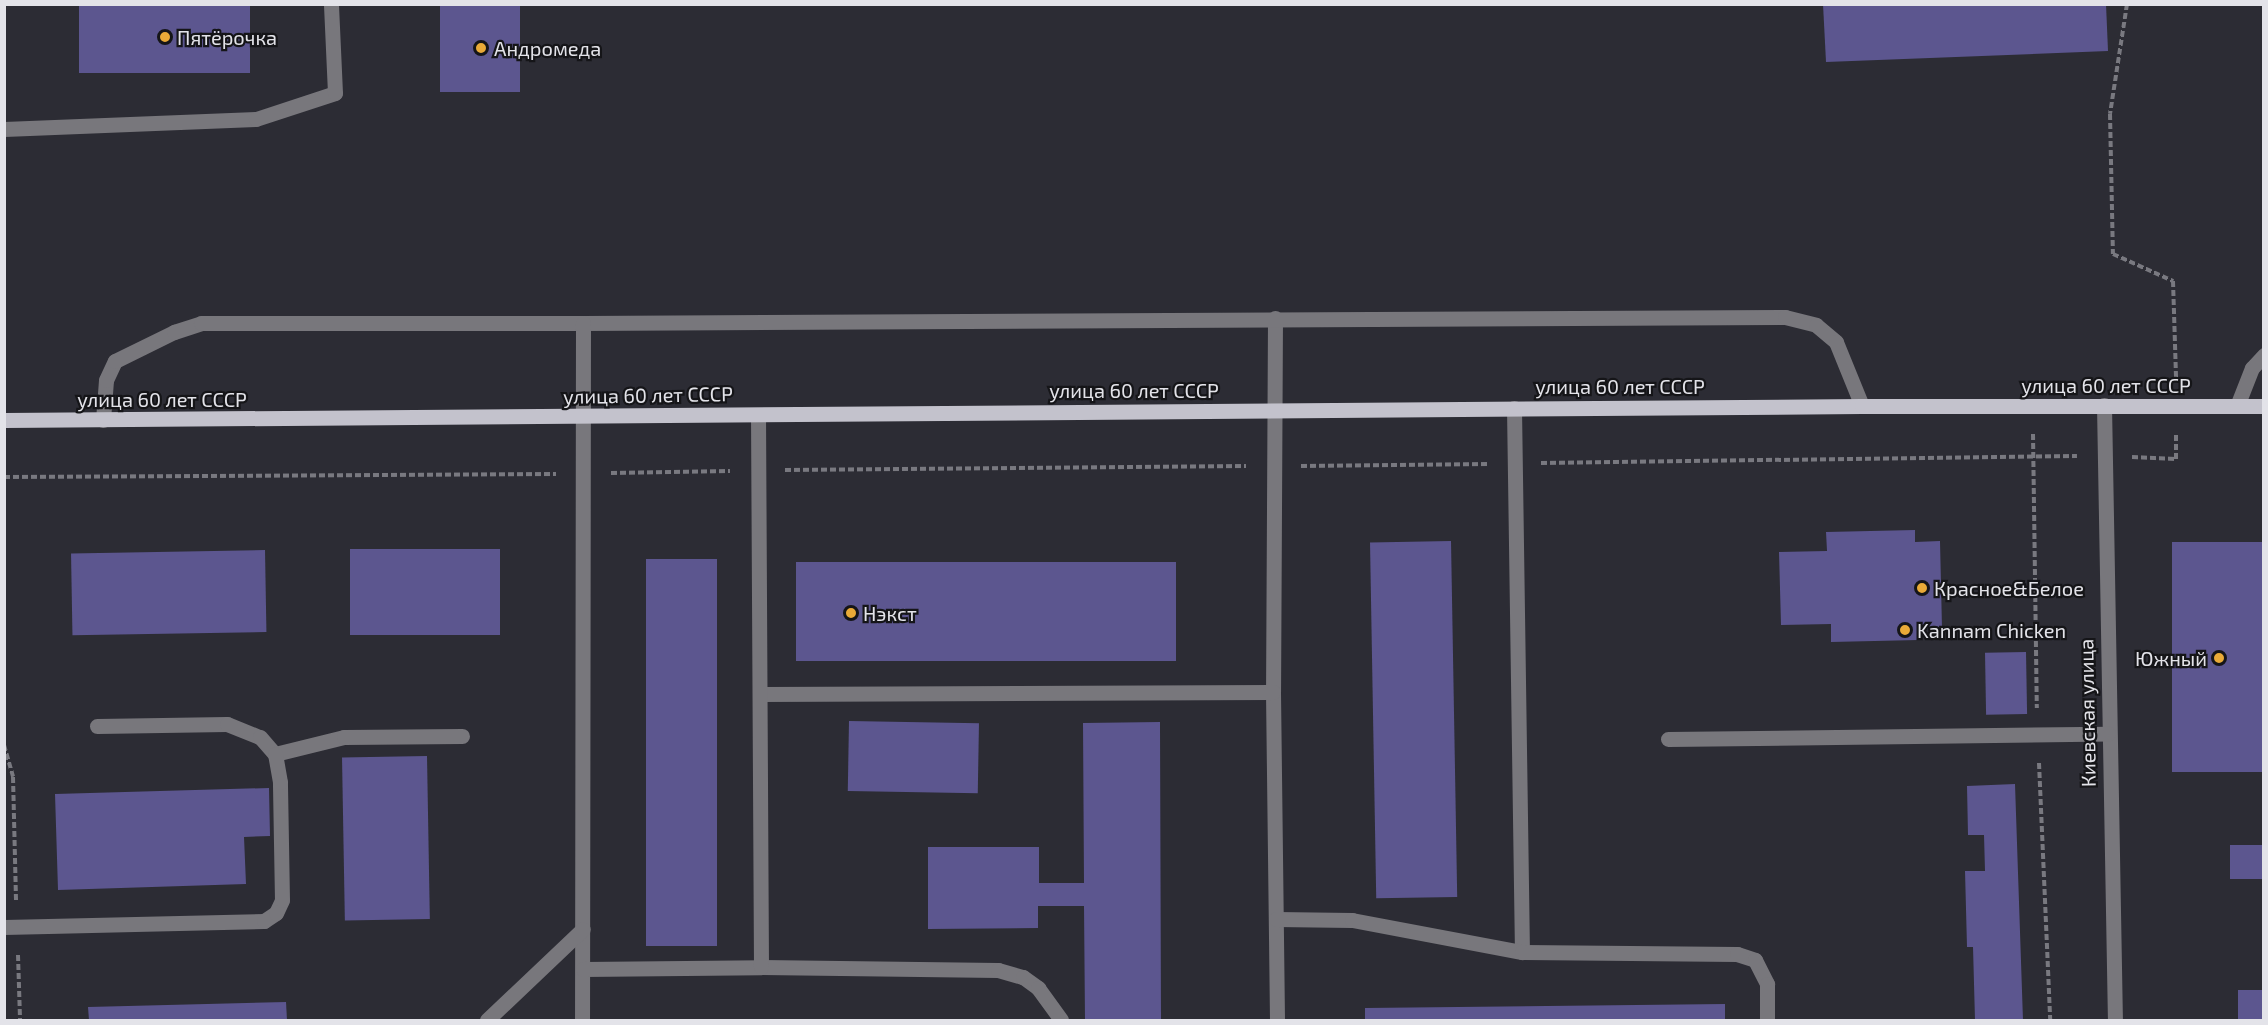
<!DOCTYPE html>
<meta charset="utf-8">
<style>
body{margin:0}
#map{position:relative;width:2268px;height:1025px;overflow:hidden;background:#2c2c34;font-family:"Exo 2",sans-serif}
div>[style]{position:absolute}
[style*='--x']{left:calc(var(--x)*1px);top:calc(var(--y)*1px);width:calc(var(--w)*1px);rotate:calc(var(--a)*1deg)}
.building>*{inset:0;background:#5c568f;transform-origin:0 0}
.path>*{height:4px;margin-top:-2px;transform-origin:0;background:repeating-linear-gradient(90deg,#797980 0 6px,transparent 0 9px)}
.minor>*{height:15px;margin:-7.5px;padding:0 7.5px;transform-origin:7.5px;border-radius:7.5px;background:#78777c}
.major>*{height:15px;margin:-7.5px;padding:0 7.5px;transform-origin:7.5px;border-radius:7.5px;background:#c3c2cc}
.dots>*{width:16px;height:16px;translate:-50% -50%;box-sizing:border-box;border:3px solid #151518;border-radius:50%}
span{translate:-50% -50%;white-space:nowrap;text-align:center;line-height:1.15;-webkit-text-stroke:4.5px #151518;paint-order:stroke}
.poi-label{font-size:20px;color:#e3e3e9}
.left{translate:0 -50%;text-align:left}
.right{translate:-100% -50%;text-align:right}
.street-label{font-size:20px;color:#e3e3e9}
.frame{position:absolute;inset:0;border:6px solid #e3e3e9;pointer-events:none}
</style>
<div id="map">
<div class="building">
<i style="left:79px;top:4px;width:171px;height:69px"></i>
<i style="left:440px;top:4px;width:80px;height:88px"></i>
<i style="clip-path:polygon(1823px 4px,2106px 4px,2108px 51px,1826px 62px)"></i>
<i style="clip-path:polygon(1915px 530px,1915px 542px,1940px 541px,1942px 628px,1918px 629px,1918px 640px,1831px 642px,1831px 624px,1781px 625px,1779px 552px,1827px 551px,1826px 532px)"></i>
<i style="left:1451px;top:541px;width:356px;height:81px;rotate:89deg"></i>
<i style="left:2264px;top:542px;width:230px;height:92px;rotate:90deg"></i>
<i style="left:350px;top:549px;width:150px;height:86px"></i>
<i style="left:265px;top:550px;width:82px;height:194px;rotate:89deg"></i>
<i style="left:717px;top:559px;width:387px;height:71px;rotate:90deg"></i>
<i style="left:796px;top:562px;width:380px;height:99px"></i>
<i style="left:2026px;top:652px;width:62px;height:41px;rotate:89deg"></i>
<i style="left:849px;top:721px;width:130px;height:70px;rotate:1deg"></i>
<i style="clip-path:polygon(1160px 722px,1161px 1020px,1085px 1020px,1084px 906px,1038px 906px,1038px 928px,928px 929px,928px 847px,1039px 847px,1039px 883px,1084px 883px,1083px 723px)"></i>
<i style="left:427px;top:756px;width:163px;height:85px;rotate:89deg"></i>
<i style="clip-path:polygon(2015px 784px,2023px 1020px,1975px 1020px,1973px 947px,1967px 947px,1965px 871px,1985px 871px,1984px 835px,1968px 835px,1967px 786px)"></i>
<i style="clip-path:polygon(269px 788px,270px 836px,244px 837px,246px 884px,58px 890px,55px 794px)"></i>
<i style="left:2230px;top:845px;width:34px;height:34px"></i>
<i style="left:2238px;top:990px;width:26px;height:30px"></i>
<i style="clip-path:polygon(286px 1002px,287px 1020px,89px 1020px,88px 1007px)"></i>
<i style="clip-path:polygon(1725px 1004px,1725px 1020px,1365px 1020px,1365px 1008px)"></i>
</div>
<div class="path">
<i style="--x:2127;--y:4;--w:111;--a:98.8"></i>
<i style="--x:2110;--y:114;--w:140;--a:88.8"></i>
<i style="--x:2113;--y:254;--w:66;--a:24.2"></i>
<i style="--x:2173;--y:281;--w:96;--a:88.2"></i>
<i style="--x:2033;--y:434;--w:274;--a:89.2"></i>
<i style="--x:2132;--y:457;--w:44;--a:2.6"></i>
<i style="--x:2176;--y:459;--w:27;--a:-90"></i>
<i style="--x:1541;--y:463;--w:536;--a:-0.75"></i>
<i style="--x:1301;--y:466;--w:188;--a:-0.6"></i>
<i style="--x:785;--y:470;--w:461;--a:-0.5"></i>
<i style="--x:611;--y:473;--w:119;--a:-1"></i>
<i style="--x:4;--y:477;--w:552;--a:-0.31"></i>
<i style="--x:4;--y:745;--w:33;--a:74"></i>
<i style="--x:13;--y:777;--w:123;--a:88.6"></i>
<i style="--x:2039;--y:763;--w:257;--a:87.5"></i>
<i style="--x:18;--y:955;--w:65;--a:88.2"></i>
</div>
<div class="minor">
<i style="--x:4;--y:129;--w:252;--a:-2.3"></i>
<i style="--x:256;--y:119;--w:83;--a:-18.2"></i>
<i style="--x:335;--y:93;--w:89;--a:-92.6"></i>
<i style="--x:1275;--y:318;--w:374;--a:90.3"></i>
<i style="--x:1273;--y:692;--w:328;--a:89.3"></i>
<i style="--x:583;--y:323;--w:1202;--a:-0.29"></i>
<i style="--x:1785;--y:317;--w:32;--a:14"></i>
<i style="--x:1816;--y:325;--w:26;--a:40"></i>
<i style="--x:1836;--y:342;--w:69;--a:67.9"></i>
<i style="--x:2104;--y:405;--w:615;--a:88.98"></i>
<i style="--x:2237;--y:406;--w:41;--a:-68.5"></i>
<i style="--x:2252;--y:368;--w:18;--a:-47"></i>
<i style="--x:1514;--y:408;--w:544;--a:89.16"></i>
<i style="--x:103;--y:420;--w:40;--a:-85.7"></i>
<i style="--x:106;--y:380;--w:21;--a:-65"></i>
<i style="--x:115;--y:361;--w:66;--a:-26.2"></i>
<i style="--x:174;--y:332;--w:28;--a:-18"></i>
<i style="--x:201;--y:323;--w:382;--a:0"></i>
<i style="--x:583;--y:323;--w:697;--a:90.08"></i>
<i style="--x:761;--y:694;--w:512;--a:-0.22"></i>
<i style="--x:97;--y:726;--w:130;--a:-0.9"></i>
<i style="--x:227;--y:724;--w:35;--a:22"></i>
<i style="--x:260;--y:737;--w:23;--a:49"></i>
<i style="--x:275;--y:754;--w:71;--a:-13.8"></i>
<i style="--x:344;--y:737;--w:118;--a:-0.5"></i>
<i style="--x:1668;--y:739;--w:440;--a:-0.7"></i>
<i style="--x:1276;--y:919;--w:76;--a:0.8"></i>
<i style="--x:1352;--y:920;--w:173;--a:10.7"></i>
<i style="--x:1522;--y:952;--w:215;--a:0.5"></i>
<i style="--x:1737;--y:954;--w:19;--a:18"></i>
<i style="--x:1755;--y:960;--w:27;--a:63"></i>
<i style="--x:1767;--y:984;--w:36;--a:90"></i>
<i style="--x:4;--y:927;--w:260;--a:-1.3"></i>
<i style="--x:264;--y:921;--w:14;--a:-34"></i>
<i style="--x:276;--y:913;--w:14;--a:-65"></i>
<i style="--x:282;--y:900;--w:118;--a:-91"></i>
<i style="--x:280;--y:782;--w:28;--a:-100"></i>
<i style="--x:761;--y:967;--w:237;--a:0.7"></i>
<i style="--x:998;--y:970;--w:26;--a:16"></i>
<i style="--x:1023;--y:977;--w:19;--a:36"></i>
<i style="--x:1038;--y:988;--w:39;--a:54"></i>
<i style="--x:583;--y:969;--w:178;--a:-0.6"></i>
<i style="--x:761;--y:967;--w:552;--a:-90.31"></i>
<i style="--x:487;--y:1020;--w:132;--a:-43.5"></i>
</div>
<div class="major">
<i style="--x:4;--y:420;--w:1858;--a:-0.43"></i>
<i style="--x:1862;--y:406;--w:402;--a:0"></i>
</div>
<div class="dots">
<i style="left:165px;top:37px;background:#eaaa38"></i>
<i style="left:481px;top:48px;background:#eaaa38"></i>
<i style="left:1922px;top:588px;background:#eaaa38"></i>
<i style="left:851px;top:613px;background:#eaaa38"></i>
<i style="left:1905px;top:630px;background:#eaaa38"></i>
<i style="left:2219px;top:658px;background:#eaaa38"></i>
</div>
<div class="poi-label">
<span class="left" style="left:177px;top:37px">Пятёрочка</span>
<span class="left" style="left:494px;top:48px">Андромеда</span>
<span class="left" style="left:1934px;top:588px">Красное&amp;Белое</span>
<span class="left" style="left:863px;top:613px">Нэкст</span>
<span class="left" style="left:1917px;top:630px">Kannam Chicken</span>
<span class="right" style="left:2207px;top:658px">Южный</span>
</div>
<div class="street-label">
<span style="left:2106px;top:385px">улица 60 лет СССР</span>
<span style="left:1620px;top:386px">улица 60 лет СССР</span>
<span style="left:1134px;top:390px">улица 60 лет СССР</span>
<span style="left:648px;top:395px;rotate:-1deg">улица 60 лет СССР</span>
<span style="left:162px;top:399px">улица 60 лет СССР</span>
<span style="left:2087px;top:713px;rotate:-91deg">Киевская улица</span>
</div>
<div class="frame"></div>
</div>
